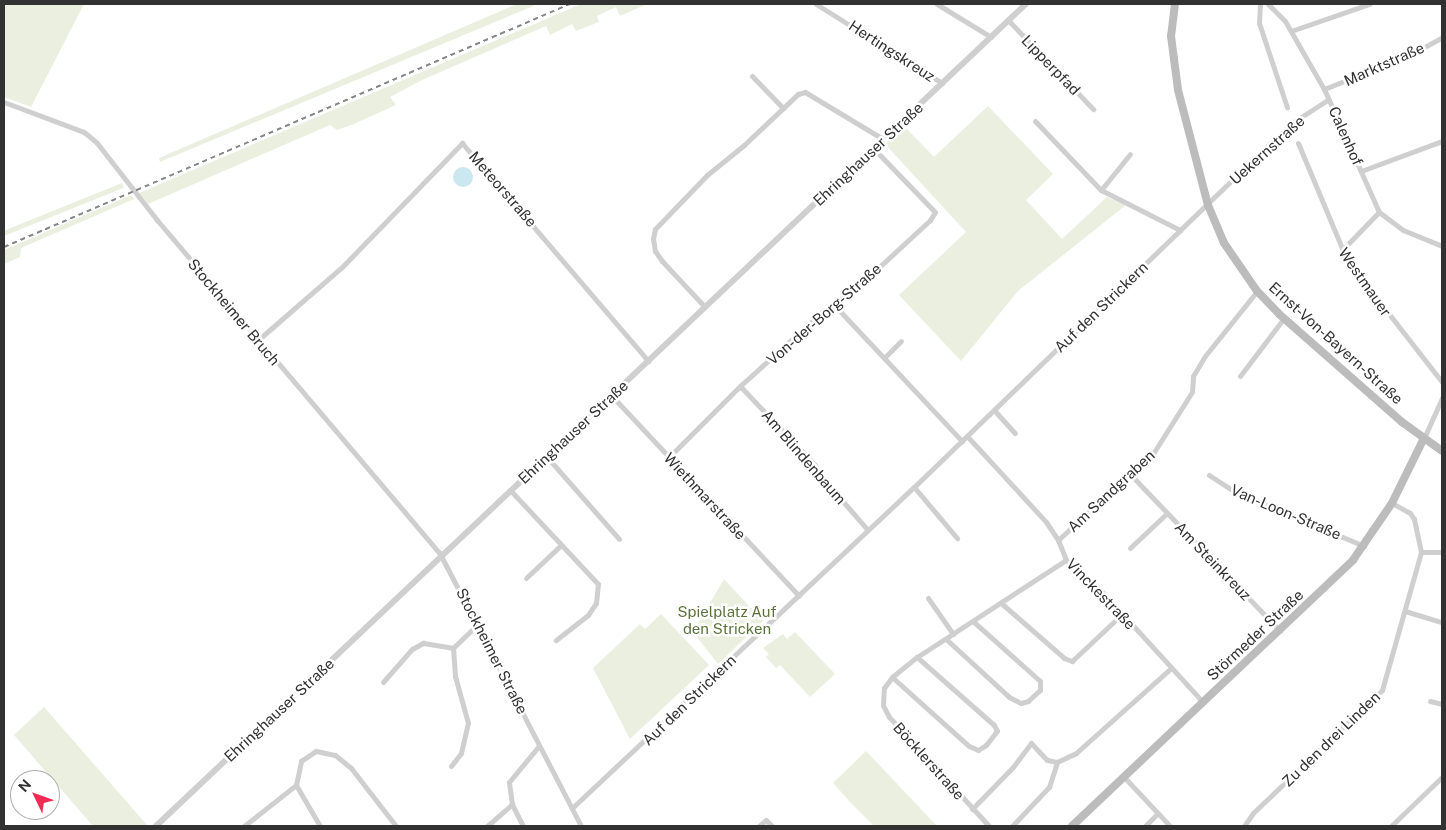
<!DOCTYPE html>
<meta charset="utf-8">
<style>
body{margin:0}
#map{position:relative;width:1446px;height:830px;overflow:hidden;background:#fff;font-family:"Public Sans",sans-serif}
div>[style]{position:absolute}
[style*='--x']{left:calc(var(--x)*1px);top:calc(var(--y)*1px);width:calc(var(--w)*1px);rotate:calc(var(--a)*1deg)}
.green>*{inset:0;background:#eaefe0;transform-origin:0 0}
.water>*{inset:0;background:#cbe7f0}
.round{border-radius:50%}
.minor>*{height:5px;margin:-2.5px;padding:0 2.5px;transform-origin:2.5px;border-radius:2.5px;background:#cfcfcf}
.tertiary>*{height:6px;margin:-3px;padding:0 3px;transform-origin:3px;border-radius:3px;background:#cfcfcf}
.secondary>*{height:8px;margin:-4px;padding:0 4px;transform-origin:4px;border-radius:4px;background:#bcbcbc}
.rail>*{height:2px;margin-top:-1px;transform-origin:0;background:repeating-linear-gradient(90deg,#878787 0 5px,transparent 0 9px)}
span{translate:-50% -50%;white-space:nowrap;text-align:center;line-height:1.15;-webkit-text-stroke:5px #fff;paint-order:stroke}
.street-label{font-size:15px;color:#323232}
.park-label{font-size:15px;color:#5c733b}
.frame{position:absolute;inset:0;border:5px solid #323232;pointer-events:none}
.north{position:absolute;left:10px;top:770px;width:50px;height:50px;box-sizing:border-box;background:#fff;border:1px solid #adadad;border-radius:50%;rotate:312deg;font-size:14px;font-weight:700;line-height:20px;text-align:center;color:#323232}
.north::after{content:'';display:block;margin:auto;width:18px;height:22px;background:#f32a53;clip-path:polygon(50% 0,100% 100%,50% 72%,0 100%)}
</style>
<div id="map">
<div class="green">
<i style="clip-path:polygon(4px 4px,84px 4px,31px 107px,4px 97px)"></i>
<i style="clip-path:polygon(517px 4px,538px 4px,160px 162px,159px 158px)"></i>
<i style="clip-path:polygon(581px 4px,647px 4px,620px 16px,616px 7px,597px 16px,599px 22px,576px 31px,572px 24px,550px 35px,546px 26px,422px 80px,390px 97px,396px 105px,354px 124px,337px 130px,330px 125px,148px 204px,139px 193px)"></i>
<i style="clip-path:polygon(988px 106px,1053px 174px,1026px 200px,1062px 239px,1107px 197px,1126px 205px,1018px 291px,961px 361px,899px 295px,966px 232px,885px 144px,904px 126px,934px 157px)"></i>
<i style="left:122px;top:183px;width:5px;height:128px;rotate:68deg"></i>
<i style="clip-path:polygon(131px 195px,134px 199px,21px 248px,20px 257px,4px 264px,4px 250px)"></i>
<i style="clip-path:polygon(724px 579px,763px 621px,718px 664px,693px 632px)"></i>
<i style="clip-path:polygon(661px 614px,709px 665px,630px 739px,593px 668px,640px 624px,645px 629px)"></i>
<i style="clip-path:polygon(795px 632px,835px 674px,810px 697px,780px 665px,776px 668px,766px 657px,769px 654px,763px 648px,783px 634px,787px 639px)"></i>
<i style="clip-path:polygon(44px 707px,147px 825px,146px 826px,93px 826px,14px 735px)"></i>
<i style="clip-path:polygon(866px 751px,937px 826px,874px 826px,851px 803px,833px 783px)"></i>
</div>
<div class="water">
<i class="round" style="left:453px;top:167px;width:20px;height:20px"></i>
</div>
<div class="minor">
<i style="--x:816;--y:4;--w:149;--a:32.1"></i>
<i style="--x:937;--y:4;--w:63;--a:31.4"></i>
<i style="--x:1260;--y:4;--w:19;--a:93"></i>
<i style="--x:1259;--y:23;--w:89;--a:71.6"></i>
<i style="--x:1268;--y:4;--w:24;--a:45"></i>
<i style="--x:1285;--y:21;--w:78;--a:60.2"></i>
<i style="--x:1324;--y:89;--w:135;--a:65.9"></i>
<i style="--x:1379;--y:212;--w:30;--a:37"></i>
<i style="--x:1403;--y:230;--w:42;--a:22.3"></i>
<i style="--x:1009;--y:21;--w:122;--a:46.3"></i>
<i style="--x:1291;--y:31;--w:83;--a:-19.1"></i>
<i style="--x:752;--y:76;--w:45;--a:45.9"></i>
<i style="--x:1324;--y:89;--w:92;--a:-21.6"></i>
<i style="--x:1410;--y:55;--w:37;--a:-29"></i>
<i style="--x:4;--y:102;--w:85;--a:20.6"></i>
<i style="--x:84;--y:132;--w:17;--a:40"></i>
<i style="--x:97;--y:143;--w:98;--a:52.1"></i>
<i style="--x:157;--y:220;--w:436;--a:49.7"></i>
<i style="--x:439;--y:552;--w:309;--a:62.6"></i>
<i style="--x:1035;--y:121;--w:95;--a:46.3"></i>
<i style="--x:1101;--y:190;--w:89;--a:26.9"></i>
<i style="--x:1298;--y:143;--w:127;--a:67.3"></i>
<i style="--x:1347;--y:260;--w:155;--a:52.1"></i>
<i style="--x:1361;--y:171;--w:86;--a:-20.3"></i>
<i style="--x:1101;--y:190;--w:46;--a:-51.1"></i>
<i style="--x:1342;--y:250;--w:53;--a:-45.8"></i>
<i style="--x:839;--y:299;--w:9;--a:103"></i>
<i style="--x:837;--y:308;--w:183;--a:46.8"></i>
<i style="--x:705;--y:307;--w:63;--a:-133.1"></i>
<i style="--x:662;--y:261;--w:12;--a:-125"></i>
<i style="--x:655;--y:251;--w:12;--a:-99"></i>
<i style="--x:653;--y:239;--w:10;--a:-79"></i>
<i style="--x:655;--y:229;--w:75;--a:-46.1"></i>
<i style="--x:707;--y:175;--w:48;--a:-39"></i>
<i style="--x:744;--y:145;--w:74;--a:-43.4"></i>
<i style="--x:798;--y:94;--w:7;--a:-16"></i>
<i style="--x:805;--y:92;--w:91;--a:31.1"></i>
<i style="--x:258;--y:340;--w:111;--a:-41"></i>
<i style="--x:342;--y:267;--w:173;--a:-45.9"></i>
<i style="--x:462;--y:143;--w:287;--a:49.5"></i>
<i style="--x:884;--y:358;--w:24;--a:-45"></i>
<i style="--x:1240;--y:376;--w:73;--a:-52.8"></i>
<i style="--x:740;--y:386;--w:109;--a:46.5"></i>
<i style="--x:815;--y:465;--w:11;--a:63"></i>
<i style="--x:820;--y:475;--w:72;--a:49"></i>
<i style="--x:611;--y:395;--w:275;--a:46.9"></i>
<i style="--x:994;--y:410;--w:31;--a:48"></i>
<i style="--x:967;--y:436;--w:117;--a:47.4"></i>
<i style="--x:1046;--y:522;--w:22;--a:56"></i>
<i style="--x:1058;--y:540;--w:22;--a:68"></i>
<i style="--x:1066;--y:560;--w:39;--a:40"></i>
<i style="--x:1096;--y:585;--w:159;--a:47.6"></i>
<i style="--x:1424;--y:438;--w:44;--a:-65.8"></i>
<i style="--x:547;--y:457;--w:109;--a:48.7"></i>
<i style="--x:669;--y:457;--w:100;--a:-45"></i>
<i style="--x:740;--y:386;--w:122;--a:-42"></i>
<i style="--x:831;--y:304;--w:23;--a:-29"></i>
<i style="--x:851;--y:293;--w:108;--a:-42.7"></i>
<i style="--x:930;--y:220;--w:9;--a:-58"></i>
<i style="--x:935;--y:212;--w:89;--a:-134.1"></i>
<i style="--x:1130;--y:474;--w:217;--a:46.3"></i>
<i style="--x:1209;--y:475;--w:31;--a:33"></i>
<i style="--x:1235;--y:492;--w:140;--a:22.7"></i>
<i style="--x:914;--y:487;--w:67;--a:49.9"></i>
<i style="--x:511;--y:491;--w:127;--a:46.9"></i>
<i style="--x:598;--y:584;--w:19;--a:96"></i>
<i style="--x:596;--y:603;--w:14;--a:124"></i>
<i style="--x:588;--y:615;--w:41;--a:142"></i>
<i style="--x:1058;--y:540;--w:130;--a:-42.5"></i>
<i style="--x:1154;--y:452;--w:71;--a:-57.7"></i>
<i style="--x:1192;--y:392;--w:16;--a:-86"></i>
<i style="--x:1193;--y:376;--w:23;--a:-59"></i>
<i style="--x:1205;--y:356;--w:83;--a:-51.3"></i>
<i style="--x:1130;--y:548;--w:51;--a:-43.4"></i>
<i style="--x:1421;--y:552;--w:21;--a:0"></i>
<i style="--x:526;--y:578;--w:48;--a:-43.3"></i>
<i style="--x:928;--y:598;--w:44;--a:55.2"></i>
<i style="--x:1001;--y:603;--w:84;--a:41.1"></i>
<i style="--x:1064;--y:658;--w:9;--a:21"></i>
<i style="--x:1072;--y:661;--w:69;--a:-43.2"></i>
<i style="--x:1405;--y:611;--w:39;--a:17"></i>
<i style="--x:946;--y:639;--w:86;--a:42.6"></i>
<i style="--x:1009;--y:697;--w:13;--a:27"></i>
<i style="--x:1021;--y:703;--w:7;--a:-16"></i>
<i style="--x:1028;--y:701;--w:16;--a:-43"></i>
<i style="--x:1040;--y:690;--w:9;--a:-90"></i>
<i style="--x:1040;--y:681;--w:90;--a:-138.2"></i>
<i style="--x:892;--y:677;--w:103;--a:41.9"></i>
<i style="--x:969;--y:746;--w:10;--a:24"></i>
<i style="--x:978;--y:750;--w:9;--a:-32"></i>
<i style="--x:986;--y:745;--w:18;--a:-52"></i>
<i style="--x:997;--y:731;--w:7;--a:-117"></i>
<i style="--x:994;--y:725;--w:103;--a:-138.6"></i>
<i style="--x:383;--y:682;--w:44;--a:-48.7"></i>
<i style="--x:412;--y:649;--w:13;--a:-29"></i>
<i style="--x:423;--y:643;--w:30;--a:9"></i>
<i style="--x:453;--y:648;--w:36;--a:-44"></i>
<i style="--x:1430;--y:701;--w:12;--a:14"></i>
<i style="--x:1057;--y:762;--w:21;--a:-25"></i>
<i style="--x:1076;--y:753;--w:127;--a:-41.8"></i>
<i style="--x:451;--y:766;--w:16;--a:-52"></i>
<i style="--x:461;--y:753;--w:31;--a:-77"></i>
<i style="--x:468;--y:723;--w:49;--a:-105.5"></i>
<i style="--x:455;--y:676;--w:28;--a:-94"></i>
<i style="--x:1124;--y:777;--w:67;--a:46.8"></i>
<i style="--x:296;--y:785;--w:48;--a:59.7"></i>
<i style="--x:572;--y:808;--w:469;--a:-43.2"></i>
<i style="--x:914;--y:487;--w:487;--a:-44"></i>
<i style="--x:1264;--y:149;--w:42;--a:-42.1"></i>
<i style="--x:1295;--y:121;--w:40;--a:-32.9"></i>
<i style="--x:972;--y:809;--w:59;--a:-45.7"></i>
<i style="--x:1013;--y:767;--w:30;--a:-53"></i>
<i style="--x:1031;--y:743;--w:23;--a:47"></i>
<i style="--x:1047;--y:760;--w:10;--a:11"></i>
<i style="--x:244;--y:826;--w:66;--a:-38.3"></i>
<i style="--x:296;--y:785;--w:25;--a:-78"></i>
<i style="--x:301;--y:761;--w:18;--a:-34"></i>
<i style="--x:316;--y:751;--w:19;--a:12"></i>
<i style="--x:335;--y:755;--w:21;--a:39"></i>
<i style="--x:351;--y:768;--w:73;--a:52.2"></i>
<i style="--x:487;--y:826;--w:33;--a:-41"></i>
<i style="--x:523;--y:826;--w:25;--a:-117"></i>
<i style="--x:512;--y:804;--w:22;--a:-98"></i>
<i style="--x:509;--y:782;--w:45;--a:-50.4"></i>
<i style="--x:759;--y:826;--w:9;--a:-41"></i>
<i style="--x:766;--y:820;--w:8;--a:45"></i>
<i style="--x:989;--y:826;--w:148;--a:-132.5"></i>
<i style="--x:889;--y:717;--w:13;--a:-117"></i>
<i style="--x:883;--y:705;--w:17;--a:-87"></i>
<i style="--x:884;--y:688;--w:14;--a:-54"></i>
<i style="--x:892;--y:677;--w:32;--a:-39"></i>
<i style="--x:917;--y:657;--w:178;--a:-33.1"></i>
<i style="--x:1012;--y:826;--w:54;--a:-46.5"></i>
<i style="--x:1049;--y:787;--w:26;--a:-72"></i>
<i style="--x:1145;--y:826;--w:18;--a:-45"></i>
<i style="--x:1244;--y:826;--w:16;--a:-55"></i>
<i style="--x:1253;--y:813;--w:178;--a:-43.6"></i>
<i style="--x:1382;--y:690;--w:143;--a:-74.2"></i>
<i style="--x:1421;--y:552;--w:34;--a:-102"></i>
<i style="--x:1414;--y:519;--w:7;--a:-124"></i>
<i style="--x:1410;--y:513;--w:21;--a:-151"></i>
<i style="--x:1391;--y:826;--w:71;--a:-43.9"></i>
</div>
<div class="tertiary">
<i style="--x:156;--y:826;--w:1197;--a:-43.38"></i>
</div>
<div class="secondary">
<i style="--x:1175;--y:4;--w:32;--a:97"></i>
<i style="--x:1171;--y:36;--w:54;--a:82.6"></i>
<i style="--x:1178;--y:90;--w:119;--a:75.4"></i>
<i style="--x:1208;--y:205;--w:41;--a:67.2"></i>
<i style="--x:1224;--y:243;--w:58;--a:55.5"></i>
<i style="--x:1257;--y:291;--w:32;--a:46"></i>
<i style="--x:1279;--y:314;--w:164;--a:41.3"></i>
<i style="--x:1402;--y:422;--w:49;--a:35.9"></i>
<i style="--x:1072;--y:826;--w:387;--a:-43.4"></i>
<i style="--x:1353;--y:560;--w:69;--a:-55.6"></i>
<i style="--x:1392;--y:503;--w:72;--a:-63.8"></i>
</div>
<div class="rail">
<i style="--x:4;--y:247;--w:616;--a:-23.24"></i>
</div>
<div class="street-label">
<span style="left:892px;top:51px;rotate:33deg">Hertingskreuz</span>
<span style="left:1384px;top:64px;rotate:-24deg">Marktstraße</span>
<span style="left:1051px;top:65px;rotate:46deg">Lipperpfad</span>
<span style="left:1346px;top:136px;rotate:66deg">Calenhof</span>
<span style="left:1267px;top:150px;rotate:-42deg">Uekernstraße</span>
<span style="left:868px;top:154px;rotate:-43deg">Ehringhauser Straße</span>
<span style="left:503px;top:189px;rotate:49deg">Meteorstraße</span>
<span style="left:1365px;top:282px;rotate:55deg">Westmauer</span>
<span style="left:1101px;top:307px;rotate:-44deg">Auf den Strickern</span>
<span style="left:234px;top:312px;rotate:50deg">Stockheimer Bruch</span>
<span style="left:824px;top:314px;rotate:-41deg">Von-der-Borg-Straße</span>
<span style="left:1336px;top:343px;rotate:42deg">Ernst-Von-Bayern-Straße</span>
<span style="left:573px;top:432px;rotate:-43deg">Ehringhauser Straße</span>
<span style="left:804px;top:457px;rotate:49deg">Am Blindenbaum</span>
<span style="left:1111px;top:491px;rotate:-43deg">Am Sandgraben</span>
<span style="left:705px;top:496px;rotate:47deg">Wiethmarstraße</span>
<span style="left:1286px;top:512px;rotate:23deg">Van-Loon-Straße</span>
<span style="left:1213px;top:561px;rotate:46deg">Am Steinkreuz</span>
<span style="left:1101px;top:594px;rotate:46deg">Vinckestraße</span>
<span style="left:1255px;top:635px;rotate:-43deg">Störmeder Straße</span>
<span style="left:492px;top:651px;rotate:63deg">Stockheimer Straße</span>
<span style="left:689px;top:700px;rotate:-44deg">Auf den Strickern</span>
<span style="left:279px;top:710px;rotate:-43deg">Ehringhauser Straße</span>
<span style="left:1331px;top:739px;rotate:-44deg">Zu den drei Linden</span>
<span style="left:929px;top:761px;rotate:48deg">Böcklerstraße</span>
</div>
<div class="park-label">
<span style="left:727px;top:620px">Spielplatz Auf<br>den Stricken</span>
</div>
<div class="frame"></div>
<div class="north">N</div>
</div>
